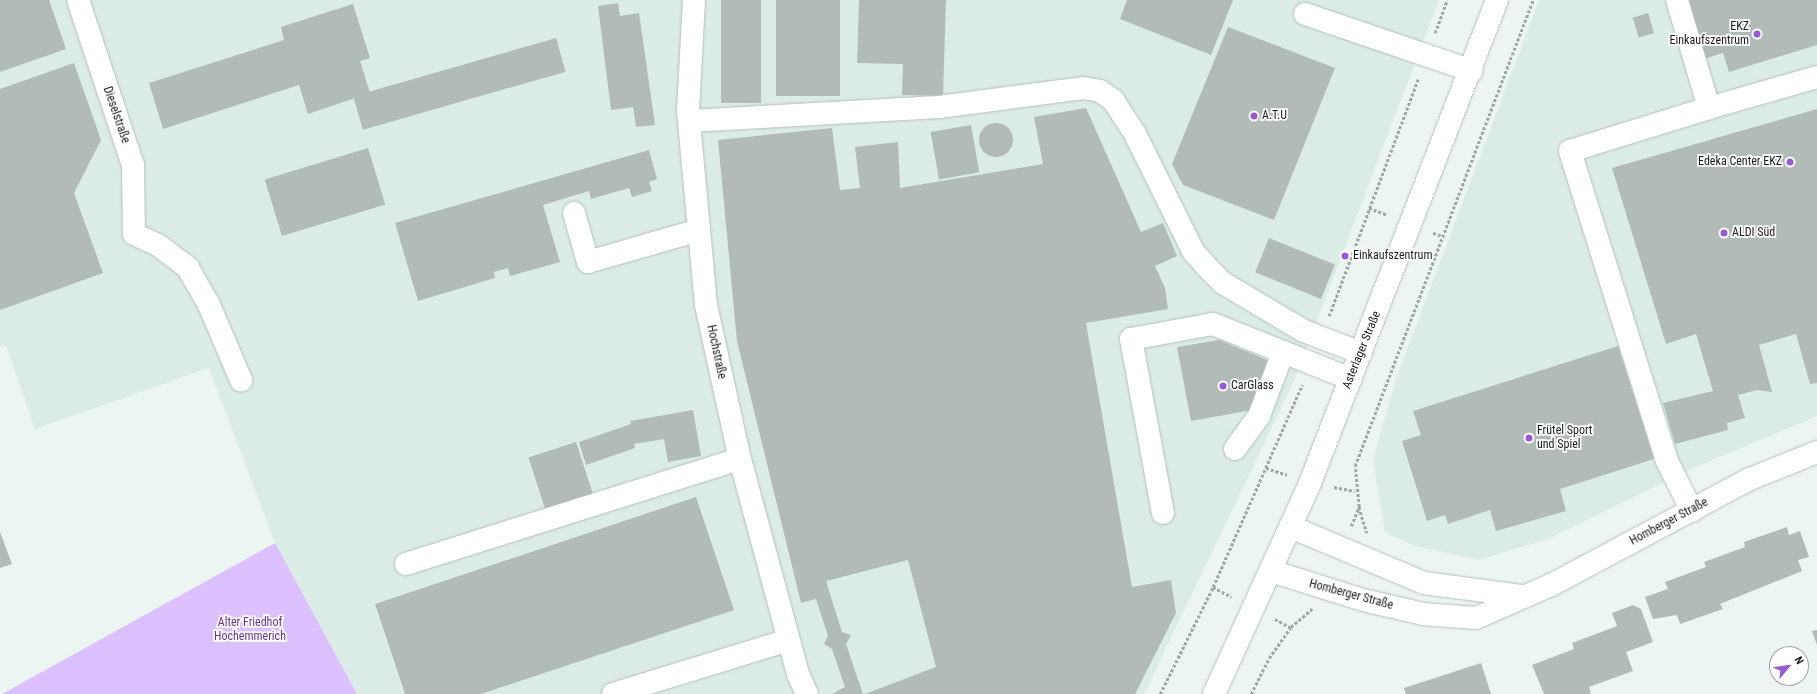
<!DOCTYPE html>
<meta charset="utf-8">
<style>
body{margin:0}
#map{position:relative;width:1817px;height:694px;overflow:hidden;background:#ecf5f2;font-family:"Roboto Condensed",sans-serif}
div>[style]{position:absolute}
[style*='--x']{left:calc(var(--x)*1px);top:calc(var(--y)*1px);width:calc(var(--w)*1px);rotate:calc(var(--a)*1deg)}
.built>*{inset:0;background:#daece5}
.green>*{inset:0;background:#dcc0fd}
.building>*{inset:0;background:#b2bbb7;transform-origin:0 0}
.round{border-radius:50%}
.path>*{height:2.5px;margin-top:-1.25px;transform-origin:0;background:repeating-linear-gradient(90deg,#9fa6a3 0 3px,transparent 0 5px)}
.roads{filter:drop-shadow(0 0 1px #b5bfbb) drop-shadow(0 0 1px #b5bfbb)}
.minor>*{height:22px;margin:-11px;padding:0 11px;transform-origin:11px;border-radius:11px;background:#fff}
.major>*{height:22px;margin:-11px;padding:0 11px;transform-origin:11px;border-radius:11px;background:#fff}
.dots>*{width:11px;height:11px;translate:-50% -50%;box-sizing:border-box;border:2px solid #fff;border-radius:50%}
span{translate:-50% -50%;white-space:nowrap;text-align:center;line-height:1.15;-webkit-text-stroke:3.5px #fff;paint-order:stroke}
.poi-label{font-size:12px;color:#191c1b}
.right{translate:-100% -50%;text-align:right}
.left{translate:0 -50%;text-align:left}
.street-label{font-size:12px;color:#191c1b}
.park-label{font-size:12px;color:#673195}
.north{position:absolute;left:1769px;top:646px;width:40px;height:40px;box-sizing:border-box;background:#fff;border:1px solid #a3a4a4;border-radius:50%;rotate:61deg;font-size:11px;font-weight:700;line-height:16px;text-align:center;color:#191c1b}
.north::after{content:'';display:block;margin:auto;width:14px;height:18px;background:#985ad1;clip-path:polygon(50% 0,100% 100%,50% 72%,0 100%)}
</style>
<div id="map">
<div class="built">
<i style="clip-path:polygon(0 0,1439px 0,1294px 381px,1144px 694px,357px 694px,275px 543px,209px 368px,35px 429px,6px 346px,0 347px)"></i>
<i style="clip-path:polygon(1539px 0,1817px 0,1817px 416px,1689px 470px,1548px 539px,1479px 560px,1412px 545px,1385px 532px,1373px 460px,1395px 382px)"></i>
</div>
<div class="green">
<i style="clip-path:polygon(275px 543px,357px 694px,2px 694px)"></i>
</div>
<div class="building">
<i style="clip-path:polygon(0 0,49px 0,66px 49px,0 72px)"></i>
<i style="left:721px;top:0;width:40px;height:103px"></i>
<i style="left:776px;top:0;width:64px;height:96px"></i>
<i style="clip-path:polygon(859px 0,946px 0,943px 96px,902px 95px,903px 64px,857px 63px)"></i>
<i style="clip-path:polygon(1127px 0,1233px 0,1211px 55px,1120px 19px)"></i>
<i style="clip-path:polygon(1686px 0,1817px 0,1817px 45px,1729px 72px,1723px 53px,1704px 59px)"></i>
<i style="clip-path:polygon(618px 3px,620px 16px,639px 13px,655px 125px,636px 127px,633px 107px,611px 110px,598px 6px)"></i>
<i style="clip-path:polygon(353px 4px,370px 58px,360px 61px,370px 93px,308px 114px,299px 85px,163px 129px,149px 83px,284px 40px,281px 27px)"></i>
<i style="left:1648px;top:13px;width:21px;height:16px;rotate:73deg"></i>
<i style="clip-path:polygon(1228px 27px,1335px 68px,1274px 220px,1183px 185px,1172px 164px)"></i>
<i style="left:556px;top:38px;width:35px;height:211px;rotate:74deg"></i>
<i style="clip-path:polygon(74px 63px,101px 140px,74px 193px,103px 273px,0 310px,0 89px)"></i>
<i style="clip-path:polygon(1086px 108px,1141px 232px,1163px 223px,1177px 256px,1155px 266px,1165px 288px,1168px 309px,1086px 323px,1132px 587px,1171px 580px,1176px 613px,1135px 694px,865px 694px,936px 667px,908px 560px,826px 581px,842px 632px,851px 635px,846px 644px,863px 694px,832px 694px,845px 687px,832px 649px,824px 644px,828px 636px,816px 599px,801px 603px,737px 341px,718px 140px,832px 128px,840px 190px,860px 188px,855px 147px,898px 142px,900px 188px,1043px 164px,1034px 117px)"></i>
<i style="clip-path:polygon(1817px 109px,1817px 383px,1810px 384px,1796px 334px,1759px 345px,1772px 392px,1757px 390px,1738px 395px,1745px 418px,1727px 423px,1728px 430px,1675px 444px,1663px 403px,1713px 391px,1696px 334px,1666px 344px,1612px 168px)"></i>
<i class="round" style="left:979px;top:123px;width:34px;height:34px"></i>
<i style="left:971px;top:125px;width:48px;height:41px;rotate:80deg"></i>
<i style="left:368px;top:148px;width:59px;height:108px;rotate:73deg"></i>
<i style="clip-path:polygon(649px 150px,657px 179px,649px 182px,652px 191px,632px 197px,629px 188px,591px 199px,589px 191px,543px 205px,560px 262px,510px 276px,508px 268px,494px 272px,495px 278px,418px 301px,395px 223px)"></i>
<i style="left:1269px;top:238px;width:71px;height:37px;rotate:22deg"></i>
<i style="clip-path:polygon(1219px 340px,1272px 362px,1252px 410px,1191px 421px,1177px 347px)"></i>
<i style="clip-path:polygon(1618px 346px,1654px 459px,1560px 489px,1566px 511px,1496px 531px,1490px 510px,1448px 524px,1445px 515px,1427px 521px,1402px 441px,1421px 435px,1413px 411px)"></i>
<i style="clip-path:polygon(693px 410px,701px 456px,668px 462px,664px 439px,634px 444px,635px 448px,586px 465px,579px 442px,631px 424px,630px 421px)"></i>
<i style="left:576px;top:442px;width:60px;height:50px;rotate:72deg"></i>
<i style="clip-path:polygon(696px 497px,734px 610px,481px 694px,405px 694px,375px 604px)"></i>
<i style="clip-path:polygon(1787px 527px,1789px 535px,1800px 531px,1809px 557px,1798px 560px,1802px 571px,1720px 604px,1723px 609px,1680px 624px,1677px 615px,1653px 619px,1645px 597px,1668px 589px,1665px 582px,1706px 567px,1704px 562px,1745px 547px,1744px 542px)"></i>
<i style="clip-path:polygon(0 532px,12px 564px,0 568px)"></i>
<i style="clip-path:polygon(1633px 605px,1641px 609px,1653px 642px,1626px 652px,1633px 671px,1589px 687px,1591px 693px,1588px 694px,1544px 694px,1532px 665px,1574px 649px,1572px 643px,1617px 626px,1612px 613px)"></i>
<i style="clip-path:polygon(1817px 630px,1817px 645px,1812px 631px)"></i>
<i style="clip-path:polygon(1481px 663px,1491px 694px,1406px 694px,1404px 688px)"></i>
</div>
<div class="path">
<i style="--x:1435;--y:33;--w:35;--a:-70"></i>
<i style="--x:1369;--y:208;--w:20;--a:20"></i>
<i style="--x:1433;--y:233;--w:10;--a:17"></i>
<i style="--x:1329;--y:316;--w:253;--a:-69.4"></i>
<i style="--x:1266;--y:468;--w:22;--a:18"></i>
<i style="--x:1334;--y:487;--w:21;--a:11"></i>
<i style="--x:1359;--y:507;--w:27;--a:73"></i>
<i style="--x:1351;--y:526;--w:21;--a:-67"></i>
<i style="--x:1359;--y:507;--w:41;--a:-95.6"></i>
<i style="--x:1355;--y:466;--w:499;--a:-69.1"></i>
<i style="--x:1213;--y:587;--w:21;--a:28"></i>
<i style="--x:1275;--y:619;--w:17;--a:28"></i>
<i style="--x:1160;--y:694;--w:119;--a:-63.6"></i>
<i style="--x:1213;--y:587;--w:221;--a:-66.2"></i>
<i style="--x:1251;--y:694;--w:40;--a:-63.4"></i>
<i style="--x:1269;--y:658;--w:38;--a:-55"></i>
<i style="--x:1291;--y:627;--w:28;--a:-41"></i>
</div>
<div class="roads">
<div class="minor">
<i style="--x:78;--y:0;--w:174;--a:71.6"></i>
<i style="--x:133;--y:165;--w:69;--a:89.2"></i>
<i style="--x:134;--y:234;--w:26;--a:25"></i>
<i style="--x:158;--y:245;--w:38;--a:37"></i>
<i style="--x:188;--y:268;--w:43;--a:60.4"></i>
<i style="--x:209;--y:305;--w:82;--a:66.9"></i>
<i style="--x:694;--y:0;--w:111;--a:93.1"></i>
<i style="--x:688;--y:111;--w:195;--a:84.7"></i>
<i style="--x:706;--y:305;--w:158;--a:77.6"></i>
<i style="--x:740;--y:459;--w:223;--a:74.9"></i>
<i style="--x:798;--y:674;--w:22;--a:66"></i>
<i style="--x:1677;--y:0;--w:113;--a:73.5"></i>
<i style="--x:1709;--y:108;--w:112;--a:-16"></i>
<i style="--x:1305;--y:14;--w:176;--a:18.8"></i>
<i style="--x:690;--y:121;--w:249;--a:-3.2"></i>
<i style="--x:939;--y:107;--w:145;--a:-7.5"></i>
<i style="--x:1083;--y:88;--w:17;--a:10"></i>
<i style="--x:1100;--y:91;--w:16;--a:35"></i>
<i style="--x:1113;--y:100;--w:38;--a:57"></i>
<i style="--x:1134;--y:132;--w:133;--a:63.6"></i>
<i style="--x:1193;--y:251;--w:18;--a:49"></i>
<i style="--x:1205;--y:265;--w:25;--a:45"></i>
<i style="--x:1223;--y:283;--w:94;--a:30.7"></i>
<i style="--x:1304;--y:331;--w:61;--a:21.1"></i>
<i style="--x:574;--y:213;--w:51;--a:74.1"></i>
<i style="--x:588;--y:262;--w:116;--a:-16.1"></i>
<i style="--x:1235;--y:449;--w:41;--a:-54"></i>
<i style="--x:1259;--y:416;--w:68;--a:-69.4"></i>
<i style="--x:1283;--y:352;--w:73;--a:21.7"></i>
<i style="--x:1692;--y:511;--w:56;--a:-116.6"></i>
<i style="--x:1667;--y:461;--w:325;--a:-107.4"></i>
<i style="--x:1570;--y:151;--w:145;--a:-17.2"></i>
<i style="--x:1163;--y:513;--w:177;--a:-100.4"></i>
<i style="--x:1131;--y:339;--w:83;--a:-10.4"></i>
<i style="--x:1213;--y:324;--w:75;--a:21.8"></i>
<i style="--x:1291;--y:527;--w:144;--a:22.8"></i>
<i style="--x:1424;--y:583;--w:98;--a:7.6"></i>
<i style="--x:406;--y:564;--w:350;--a:-17.5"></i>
<i style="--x:1271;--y:571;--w:96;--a:17.5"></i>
<i style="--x:1363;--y:600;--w:62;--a:13.1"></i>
<i style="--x:1423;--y:614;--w:53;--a:4.3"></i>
<i style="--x:1476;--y:618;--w:84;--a:-23.8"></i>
<i style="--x:1553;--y:584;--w:223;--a:-28.1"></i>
<i style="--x:1750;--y:479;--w:72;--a:-21.9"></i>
<i style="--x:613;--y:694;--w:183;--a:-17.1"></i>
</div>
<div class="major">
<i style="--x:1214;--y:694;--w:232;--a:-65.5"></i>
<i style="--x:1310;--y:483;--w:518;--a:-68.84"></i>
</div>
</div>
<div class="dots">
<i style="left:1757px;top:34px;background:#985ad1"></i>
<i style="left:1254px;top:116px;background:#985ad1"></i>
<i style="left:1790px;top:162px;background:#985ad1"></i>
<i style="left:1724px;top:233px;background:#985ad1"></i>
<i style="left:1345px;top:256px;background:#985ad1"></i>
<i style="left:1223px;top:386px;background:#985ad1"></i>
<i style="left:1529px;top:438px;background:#985ad1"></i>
</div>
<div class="poi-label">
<span class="right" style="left:1749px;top:34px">EKZ<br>Einkaufszentrum</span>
<span class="left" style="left:1262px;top:116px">A.T.U</span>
<span class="right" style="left:1782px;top:162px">Edeka Center EKZ</span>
<span class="left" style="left:1732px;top:233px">ALDI Süd</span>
<span class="left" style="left:1353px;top:256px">Einkaufszentrum</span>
<span class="left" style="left:1231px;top:386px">CarGlass</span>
<span class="left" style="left:1537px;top:438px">Frütel Sport<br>und Spiel</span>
</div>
<div class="street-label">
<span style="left:116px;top:115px;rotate:71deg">Dieselstraße</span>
<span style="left:1362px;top:350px;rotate:-68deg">Asterlager Straße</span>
<span style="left:716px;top:352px;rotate:78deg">Hochstraße</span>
<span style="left:1669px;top:522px;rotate:-28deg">Homberger Straße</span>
<span style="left:1351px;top:595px;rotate:15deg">Homberger Straße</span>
</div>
<div class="park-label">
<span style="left:250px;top:630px">Alter Friedhof<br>Hochemmerich</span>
</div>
<div class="north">N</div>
</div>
